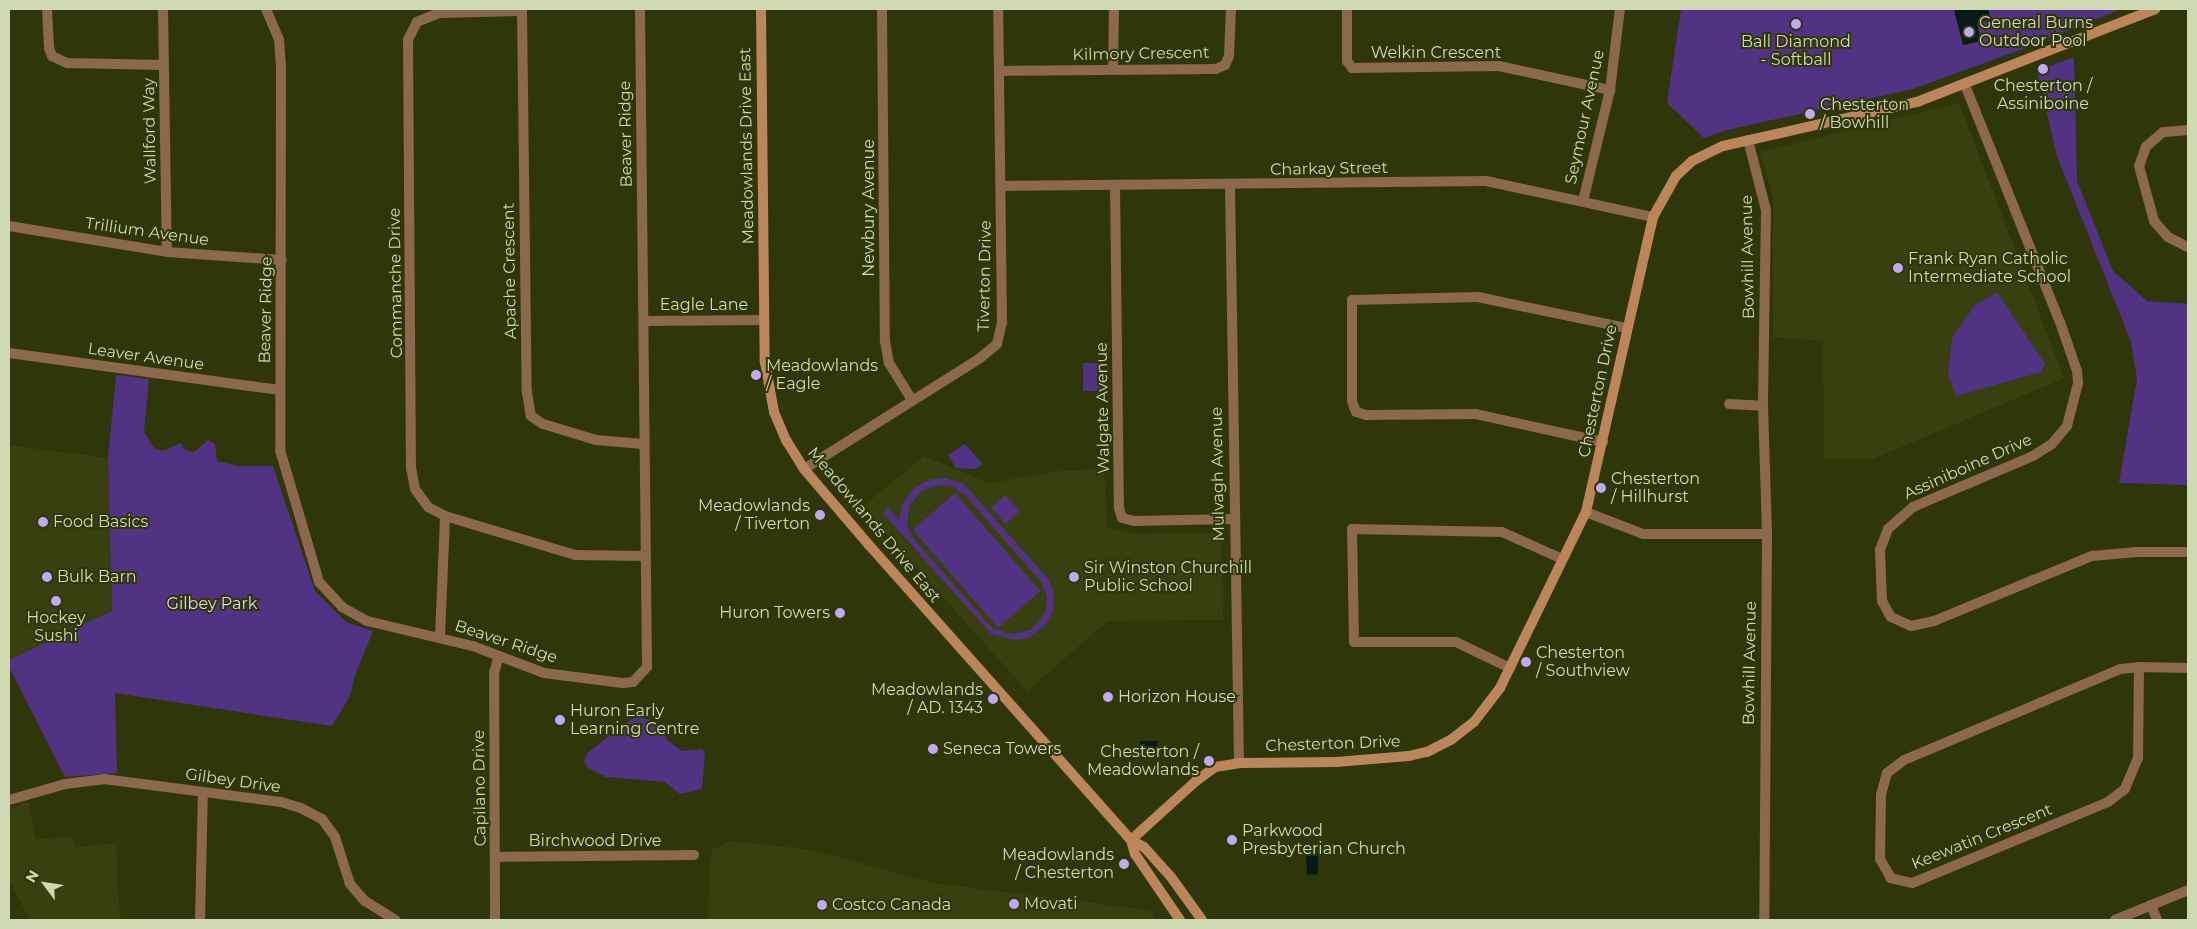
<!DOCTYPE html>
<style>
body{margin:0}
#map{position:relative;width:2197px;height:929px;overflow:hidden;background:#2f360a;font-family:Montserrat,sans-serif}
div>[style]{position:absolute}
[style*='--x']{left:calc(var(--x)*1px);top:calc(var(--y)*1px);width:calc(var(--w)*1px);rotate:calc(var(--a)*1deg)}
.built>*{inset:0;background:#38400f}
.green>*{inset:0;background:#523282;transform-origin:0 0}
.water>*{inset:0;background:#071a16;transform-origin:0 0}
.street>*{height:10px;margin:-5px;padding:0 5px;transform-origin:5px;border-radius:5px;background:#8b684e}
.secondary>*{height:10px;margin:-5px;padding:0 5px;transform-origin:5px;border-radius:5px;background:#bc865a}
.dots>*{width:14px;height:14px;translate:-50% -50%;box-sizing:border-box;border:2px solid #2f360a;border-radius:50%}
span{translate:-50% -50%;white-space:nowrap;text-align:center;line-height:1.15;-webkit-text-stroke:4px #2f360a;paint-order:stroke}
.poi-label{font-size:16px;color:#d0dab2}
.left{translate:0 -50%;text-align:left}
.right{translate:-100% -50%;text-align:right}
.street-label{font-size:16px;color:#d0dab2}
.park-label{font-size:16px;color:#ded8ef}
.frame{position:absolute;inset:0;border:10px solid #d0dab2;pointer-events:none}
.north{position:absolute;left:20px;top:859px;width:50px;height:50px;-webkit-text-stroke:4px #2f360a;paint-order:stroke;rotate:301deg;font-size:14px;font-weight:700;line-height:20px;text-align:center;color:#d0dab2}
.north::after{content:'';display:block;margin:auto;width:18px;height:22px;background:#d0dab2;clip-path:polygon(50% 0,100% 100%,50% 72%,0 100%)}
</style>
<div id="map">
<div class="built">
<i style="clip-path:polygon(1959px 103px,2064px 378px,1873px 459px,1824px 459px,1823px 341px,1773px 337px,1773px 197px,1760px 152px)"></i>
<i style="clip-path:polygon(9px 445px,108px 458px,112px 611px,9px 660px)"></i>
<i style="clip-path:polygon(924px 456px,989px 483px,1061px 471px,1104px 469px,1107px 527px,1135px 534px,1222px 533px,1223px 620px,1108px 621px,1027px 691px,862px 507px)"></i>
<i style="clip-path:polygon(28px 801px,36px 839px,71px 837px,76px 847px,116px 843px,120px 920px,30px 920px,9px 880px,9px 810px)"></i>
<i style="clip-path:polygon(731px 841px,813px 850px,934px 883px,1150px 910px,1156px 920px,708px 920px,709px 865px,713px 849px)"></i>
</div>
<div class="green">
<i style="clip-path:polygon(1681px 9px,2121px 9px,2028px 47px,1913px 89px,1727px 130px,1704px 138px,1667px 103px)"></i>
<i style="clip-path:polygon(2074px 57px,2077px 181px,2113px 271px,2147px 301px,2188px 304px,2188px 485px,2119px 483px,2137px 379px,2131px 342px,2057px 156px,2037px 71px)"></i>
<i style="clip-path:polygon(1997px 292px,2045px 364px,2041px 372px,1956px 396px,1948px 374px,1952px 338px,1975px 305px)"></i>
<i style="left:1083px;top:363px;width:19px;height:28px"></i>
<i style="clip-path:polygon(116px 375px,149px 379px,144px 432px,154px 448px,162px 451px,181px 443px,185px 450px,194px 452px,208px 440px,215px 444px,217px 461px,237px 466px,273px 466px,315px 591px,346px 622px,373px 631px,355px 675px,350px 696px,332px 726px,115px 693px,117px 773px,65px 777px,9px 667px,9px 660px,112px 611px,108px 458px)"></i>
<i style="clip-path:polygon(965px 444px,983px 464px,975px 469px,956px 468px,948px 455px)"></i>
<i style="clip-path:polygon(evenodd,945px 478px,964px 484px,1049px 580px,1054px 594px,1053px 611px,1046px 624px,1029px 638px,1015px 640px,991px 634px,883px 513px,888px 508px,899px 520px,902px 505px,914px 488px,931px 479px,945px 478px,940px 485px,951px 486px,965px 495px,1041px 582px,1047px 597px,1046px 610px,1039px 622px,1030px 630px,1013px 634px,993px 629px,913px 538px,907px 524px,910px 504px,922px 491px,940px 485px)"></i>
<i style="left:955px;top:493px;width:130px;height:56px;rotate:49deg"></i>
<i style="left:1005px;top:495px;width:22px;height:19px;rotate:47deg"></i>
<i style="clip-path:polygon(636px 716px,657px 722px,667px 740px,682px 751px,702px 749px,705px 753px,702px 789px,680px 794px,665px 782px,606px 777px,588px 768px,584px 762px,587px 753px)"></i>
</div>
<div class="water">
<i style="clip-path:polygon(1961px 9px,1988px 9px,1991px 19px,1977px 23px,1981px 41px,1963px 45px,1954px 10px)"></i>
<i style="left:1140px;top:741px;width:18px;height:9px"></i>
<i style="clip-path:polygon(1312px 852px,1318px 853px,1318px 874px,1312px 875px,1307px 874px,1306px 853px)"></i>
</div>
<div class="street">
<i style="--x:47;--y:9;--w:39;--a:87"></i>
<i style="--x:49;--y:48;--w:9;--a:69"></i>
<i style="--x:52;--y:56;--w:17;--a:25"></i>
<i style="--x:67;--y:63;--w:96;--a:1.2"></i>
<i style="--x:163;--y:9;--w:243;--a:89.1"></i>
<i style="--x:266;--y:9;--w:33;--a:67"></i>
<i style="--x:279;--y:39;--w:27;--a:86"></i>
<i style="--x:281;--y:66;--w:384;--a:90.1"></i>
<i style="--x:280;--y:450;--w:138;--a:73.5"></i>
<i style="--x:319;--y:582;--w:34;--a:47"></i>
<i style="--x:342;--y:607;--w:29;--a:29"></i>
<i style="--x:367;--y:621;--w:109;--a:13.3"></i>
<i style="--x:473;--y:646;--w:76;--a:20.8"></i>
<i style="--x:544;--y:673;--w:79;--a:7.3"></i>
<i style="--x:622;--y:683;--w:11;--a:-5"></i>
<i style="--x:633;--y:682;--w:21;--a:-47"></i>
<i style="--x:647;--y:667;--w:658;--a:-90.61"></i>
<i style="--x:522;--y:9;--w:383;--a:89.3"></i>
<i style="--x:527;--y:392;--w:24;--a:81"></i>
<i style="--x:531;--y:416;--w:14;--a:34"></i>
<i style="--x:543;--y:424;--w:55;--a:16.8"></i>
<i style="--x:596;--y:440;--w:47;--a:4.9"></i>
<i style="--x:882;--y:9;--w:332;--a:89.5"></i>
<i style="--x:885;--y:341;--w:22;--a:80"></i>
<i style="--x:889;--y:363;--w:44;--a:58.1"></i>
<i style="--x:1347;--y:9;--w:52;--a:90"></i>
<i style="--x:1347;--y:61;--w:9;--a:54"></i>
<i style="--x:1352;--y:68;--w:147;--a:-0.8"></i>
<i style="--x:1499;--y:66;--w:114;--a:12.2"></i>
<i style="--x:522;--y:11;--w:83;--a:178.6"></i>
<i style="--x:439;--y:13;--w:24;--a:158"></i>
<i style="--x:417;--y:22;--w:20;--a:117"></i>
<i style="--x:408;--y:40;--w:428;--a:89.6"></i>
<i style="--x:411;--y:468;--w:21;--a:79"></i>
<i style="--x:415;--y:489;--w:22;--a:54"></i>
<i style="--x:428;--y:507;--w:19;--a:28"></i>
<i style="--x:445;--y:516;--w:136;--a:16.7"></i>
<i style="--x:575;--y:555;--w:69;--a:0.8"></i>
<i style="--x:1113;--y:70;--w:61;--a:-89.1"></i>
<i style="--x:1000;--y:71;--w:216;--a:-0.5"></i>
<i style="--x:1216;--y:69;--w:10;--a:-24"></i>
<i style="--x:1225;--y:65;--w:10;--a:-66"></i>
<i style="--x:1229;--y:56;--w:47;--a:-87.6"></i>
<i style="--x:1965;--y:85;--w:255;--a:68.2"></i>
<i style="--x:2060;--y:322;--w:52;--a:70.9"></i>
<i style="--x:2077;--y:371;--w:12;--a:85"></i>
<i style="--x:2078;--y:383;--w:44;--a:104.3"></i>
<i style="--x:2067;--y:426;--w:23;--a:130"></i>
<i style="--x:2052;--y:444;--w:22;--a:148"></i>
<i style="--x:2033;--y:456;--w:130;--a:157"></i>
<i style="--x:1913;--y:507;--w:33;--a:139"></i>
<i style="--x:1888;--y:529;--w:22;--a:111"></i>
<i style="--x:1880;--y:550;--w:51;--a:87.8"></i>
<i style="--x:1882;--y:601;--w:18;--a:61"></i>
<i style="--x:1891;--y:617;--w:22;--a:24"></i>
<i style="--x:1911;--y:626;--w:24;--a:-12"></i>
<i style="--x:1934;--y:621;--w:171;--a:-22.4"></i>
<i style="--x:2092;--y:556;--w:45;--a:-5.1"></i>
<i style="--x:2137;--y:552;--w:51;--a:0"></i>
<i style="--x:2188;--y:130;--w:25;--a:175"></i>
<i style="--x:2163;--y:132;--w:23;--a:139"></i>
<i style="--x:2146;--y:147;--w:20;--a:110"></i>
<i style="--x:2139;--y:166;--w:57;--a:74.7"></i>
<i style="--x:2154;--y:221;--w:21;--a:49"></i>
<i style="--x:2168;--y:237;--w:22;--a:27"></i>
<i style="--x:1748;--y:140;--w:72;--a:75.6"></i>
<i style="--x:1766;--y:210;--w:196;--a:90.9"></i>
<i style="--x:1763;--y:406;--w:128;--a:88.2"></i>
<i style="--x:1767;--y:534;--w:386;--a:90.4"></i>
<i style="--x:1230;--y:185;--w:578;--a:89.11"></i>
<i style="--x:1001;--y:186;--w:485;--a:-0.6"></i>
<i style="--x:1486;--y:181;--w:171;--a:12.2"></i>
<i style="--x:1115;--y:186;--w:322;--a:89.3"></i>
<i style="--x:1119;--y:508;--w:10;--a:73"></i>
<i style="--x:1122;--y:518;--w:12;--a:14"></i>
<i style="--x:1134;--y:521;--w:99;--a:-1.2"></i>
<i style="--x:1583;--y:201;--w:114;--a:-76.3"></i>
<i style="--x:1610;--y:90;--w:82;--a:-83"></i>
<i style="--x:9;--y:226;--w:160;--a:9.3"></i>
<i style="--x:167;--y:252;--w:115;--a:4"></i>
<i style="--x:644;--y:321;--w:120;--a:-0.5"></i>
<i style="--x:9;--y:353;--w:273;--a:7.8"></i>
<i style="--x:1729;--y:404;--w:34;--a:3"></i>
<i style="--x:1603;--y:442;--w:130;--a:-167.6"></i>
<i style="--x:1476;--y:414;--w:110;--a:179.5"></i>
<i style="--x:1366;--y:415;--w:10;--a:-163"></i>
<i style="--x:1356;--y:412;--w:12;--a:-110"></i>
<i style="--x:1352;--y:401;--w:101;--a:-90"></i>
<i style="--x:1352;--y:300;--w:126;--a:-1.4"></i>
<i style="--x:1478;--y:297;--w:151;--a:11.8"></i>
<i style="--x:804;--y:469;--w:208;--a:-32.2"></i>
<i style="--x:980;--y:358;--w:22;--a:-39"></i>
<i style="--x:997;--y:344;--w:23;--a:-77"></i>
<i style="--x:1002;--y:322;--w:313;--a:-90.7"></i>
<i style="--x:1586;--y:512;--w:61;--a:21.1"></i>
<i style="--x:1643;--y:534;--w:124;--a:0"></i>
<i style="--x:440;--y:637;--w:121;--a:-87.6"></i>
<i style="--x:2139;--y:667;--w:91;--a:90.6"></i>
<i style="--x:2138;--y:758;--w:34;--a:113"></i>
<i style="--x:2125;--y:789;--w:21;--a:143"></i>
<i style="--x:2108;--y:802;--w:212;--a:157.5"></i>
<i style="--x:1912;--y:883;--w:22;--a:-167"></i>
<i style="--x:1891;--y:878;--w:22;--a:-120"></i>
<i style="--x:1880;--y:859;--w:64;--a:-89.1"></i>
<i style="--x:1881;--y:795;--w:23;--a:-75"></i>
<i style="--x:1887;--y:773;--w:21;--a:-37"></i>
<i style="--x:1904;--y:760;--w:235;--a:-22.8"></i>
<i style="--x:2121;--y:669;--w:18;--a:-6"></i>
<i style="--x:2139;--y:667;--w:49;--a:1.2"></i>
<i style="--x:1510;--y:668;--w:60;--a:-154.3"></i>
<i style="--x:1456;--y:642;--w:102;--a:180"></i>
<i style="--x:1354;--y:642;--w:113;--a:-91"></i>
<i style="--x:1352;--y:529;--w:150;--a:1.1"></i>
<i style="--x:1502;--y:532;--w:66;--a:24.2"></i>
<i style="--x:9;--y:800;--w:58;--a:-15.9"></i>
<i style="--x:65;--y:784;--w:39;--a:-7"></i>
<i style="--x:104;--y:779;--w:178;--a:7.4"></i>
<i style="--x:281;--y:802;--w:21;--a:17"></i>
<i style="--x:301;--y:808;--w:24;--a:28"></i>
<i style="--x:322;--y:819;--w:22;--a:54"></i>
<i style="--x:335;--y:837;--w:49;--a:72.3"></i>
<i style="--x:350;--y:884;--w:23;--a:49"></i>
<i style="--x:365;--y:901;--w:36;--a:32"></i>
<i style="--x:496;--y:857;--w:198;--a:-0.6"></i>
<i style="--x:2151;--y:905;--w:16;--a:68"></i>
<i style="--x:200;--y:920;--w:128;--a:-88.7"></i>
<i style="--x:495;--y:920;--w:247;--a:-90.2"></i>
<i style="--x:494;--y:673;--w:18;--a:-74"></i>
<i style="--x:2115;--y:920;--w:79;--a:-22.3"></i>
</div>
<div class="secondary">
<i style="--x:761;--y:9;--w:353;--a:89.4"></i>
<i style="--x:765;--y:362;--w:51;--a:79.8"></i>
<i style="--x:774;--y:412;--w:30;--a:67"></i>
<i style="--x:786;--y:440;--w:34;--a:58"></i>
<i style="--x:804;--y:469;--w:100;--a:49.5"></i>
<i style="--x:869;--y:545;--w:395;--a:48.4"></i>
<i style="--x:1131;--y:840;--w:15;--a:28"></i>
<i style="--x:1144;--y:847;--w:40;--a:48"></i>
<i style="--x:1171;--y:877;--w:53;--a:54.2"></i>
<i style="--x:1131;--y:840;--w:88;--a:-42.2"></i>
<i style="--x:1196;--y:781;--w:24;--a:-36"></i>
<i style="--x:1215;--y:767;--w:24;--a:-9"></i>
<i style="--x:1239;--y:763;--w:97;--a:-0.6"></i>
<i style="--x:1336;--y:762;--w:73;--a:-4.7"></i>
<i style="--x:1409;--y:756;--w:18;--a:-13"></i>
<i style="--x:1427;--y:752;--w:28;--a:-27"></i>
<i style="--x:1452;--y:739;--w:28;--a:-38"></i>
<i style="--x:1474;--y:722;--w:43;--a:-52.6"></i>
<i style="--x:1500;--y:688;--w:196;--a:-64"></i>
<i style="--x:1586;--y:512;--w:303;--a:-77.2"></i>
<i style="--x:1653;--y:217;--w:47;--a:-60.7"></i>
<i style="--x:1676;--y:176;--w:22;--a:-43"></i>
<i style="--x:1692;--y:161;--w:34;--a:-26"></i>
<i style="--x:1723;--y:146;--w:199;--a:-12.8"></i>
<i style="--x:1917;--y:102;--w:256;--a:-21.3"></i>
<i style="--x:1131;--y:840;--w:15;--a:74"></i>
<i style="--x:1135;--y:854;--w:80;--a:55.7"></i>
</div>
<div class="dots">
<i style="left:1796px;top:24px;background:#c0a8f3"></i>
<i style="left:1969px;top:32px;background:#c0a8f3"></i>
<i style="left:2043px;top:69px;background:#c0a8f3"></i>
<i style="left:1810px;top:114px;background:#c0a8f3"></i>
<i style="left:1898px;top:268px;background:#c0a8f3"></i>
<i style="left:756px;top:375px;background:#c0a8f3"></i>
<i style="left:1601px;top:488px;background:#c0a8f3"></i>
<i style="left:820px;top:515px;background:#c0a8f3"></i>
<i style="left:43px;top:522px;background:#c0a8f3"></i>
<i style="left:47px;top:577px;background:#c0a8f3"></i>
<i style="left:1074px;top:577px;background:#c0a8f3"></i>
<i style="left:56px;top:601px;background:#c0a8f3"></i>
<i style="left:840px;top:613px;background:#c0a8f3"></i>
<i style="left:1526px;top:662px;background:#c0a8f3"></i>
<i style="left:1108px;top:697px;background:#c0a8f3"></i>
<i style="left:993px;top:699px;background:#c0a8f3"></i>
<i style="left:560px;top:720px;background:#c0a8f3"></i>
<i style="left:933px;top:749px;background:#c0a8f3"></i>
<i style="left:1209px;top:761px;background:#c0a8f3"></i>
<i style="left:1232px;top:840px;background:#c0a8f3"></i>
<i style="left:1124px;top:864px;background:#c0a8f3"></i>
<i style="left:1014px;top:904px;background:#c0a8f3"></i>
<i style="left:822px;top:905px;background:#c0a8f3"></i>
</div>
<div class="poi-label">
<span class="left" style="left:1979px;top:32px">General Burns<br>Outdoor Pool</span>
<span style="left:1796px;top:51px">Ball Diamond<br>- Softball</span>
<span style="left:2043px;top:95px">Chesterton /<br>Assiniboine</span>
<span class="left" style="left:1820px;top:114px">Chesterton<br>/ Bowhill</span>
<span class="left" style="left:1908px;top:268px">Frank Ryan Catholic<br>Intermediate School</span>
<span class="left" style="left:766px;top:375px">Meadowlands<br>/ Eagle</span>
<span class="left" style="left:1611px;top:488px">Chesterton<br>/ Hillhurst</span>
<span class="right" style="left:810px;top:515px">Meadowlands<br>/ Tiverton</span>
<span class="left" style="left:53px;top:522px">Food Basics</span>
<span class="left" style="left:1084px;top:577px">Sir Winston Churchill<br>Public School</span>
<span class="left" style="left:57px;top:577px">Bulk Barn</span>
<span class="right" style="left:830px;top:613px">Huron Towers</span>
<span style="left:56px;top:627px">Hockey<br>Sushi</span>
<span class="left" style="left:1536px;top:662px">Chesterton<br>/ Southview</span>
<span class="right" style="left:983px;top:699px">Meadowlands<br>/ AD. 1343</span>
<span class="left" style="left:1118px;top:697px">Horizon House</span>
<span class="left" style="left:570px;top:720px">Huron Early<br>Learning Centre</span>
<span class="left" style="left:943px;top:749px">Seneca Towers</span>
<span class="right" style="left:1199px;top:761px">Chesterton /<br>Meadowlands</span>
<span class="left" style="left:1242px;top:840px">Parkwood<br>Presbyterian Church</span>
<span class="right" style="left:1114px;top:864px">Meadowlands<br>/ Chesterton</span>
<span class="left" style="left:1024px;top:904px">Movati</span>
<span class="left" style="left:832px;top:905px">Costco Canada</span>
</div>
<div class="street-label">
<span style="left:1436px;top:53px">Welkin Crescent</span>
<span style="left:1141px;top:54px;rotate:-1deg">Kilmory Crescent</span>
<span style="left:1585px;top:117px;rotate:-78deg">Seymour Avenue</span>
<span style="left:150px;top:131px;rotate:-91deg">Wallford Way</span>
<span style="left:626px;top:134px;rotate:-91deg">Beaver Ridge</span>
<span style="left:747px;top:146px;rotate:-91deg">Meadowlands Drive East</span>
<span style="left:1329px;top:169px;rotate:-1deg">Charkay Street</span>
<span style="left:869px;top:208px;rotate:-90deg">Newbury Avenue</span>
<span style="left:147px;top:232px;rotate:8deg">Trillium Avenue</span>
<span style="left:1748px;top:257px;rotate:-91deg">Bowhill Avenue</span>
<span style="left:510px;top:271px;rotate:-91deg">Apache Crescent</span>
<span style="left:985px;top:276px;rotate:-89deg">Tiverton Drive</span>
<span style="left:396px;top:283px;rotate:-91deg">Commanche Drive</span>
<span style="left:704px;top:305px">Eagle Lane</span>
<span style="left:266px;top:310px;rotate:-89deg">Beaver Ridge</span>
<span style="left:146px;top:357px;rotate:8deg">Leaver Avenue</span>
<span style="left:1598px;top:391px;rotate:-78deg">Chesterton Drive</span>
<span style="left:1103px;top:408px;rotate:-91deg">Walgate Avenue</span>
<span style="left:1968px;top:467px;rotate:-24deg">Assiniboine Drive</span>
<span style="left:1218px;top:474px;rotate:-91deg">Mulvagh Avenue</span>
<span style="left:874px;top:525px;rotate:50deg">Meadowlands Drive East</span>
<span style="left:506px;top:642px;rotate:18deg">Beaver Ridge</span>
<span style="left:1750px;top:663px;rotate:-89deg">Bowhill Avenue</span>
<span style="left:1333px;top:744px;rotate:-2deg">Chesterton Drive</span>
<span style="left:233px;top:781px;rotate:8deg">Gilbey Drive</span>
<span style="left:480px;top:788px;rotate:-91deg">Capilano Drive</span>
<span style="left:1982px;top:837px;rotate:-22deg">Keewatin Crescent</span>
<span style="left:595px;top:841px">Birchwood Drive</span>
</div>
<div class="park-label">
<span style="left:212px;top:604px">Gilbey Park</span>
</div>
<div class="frame"></div>
<div class="north">N</div>
</div>
